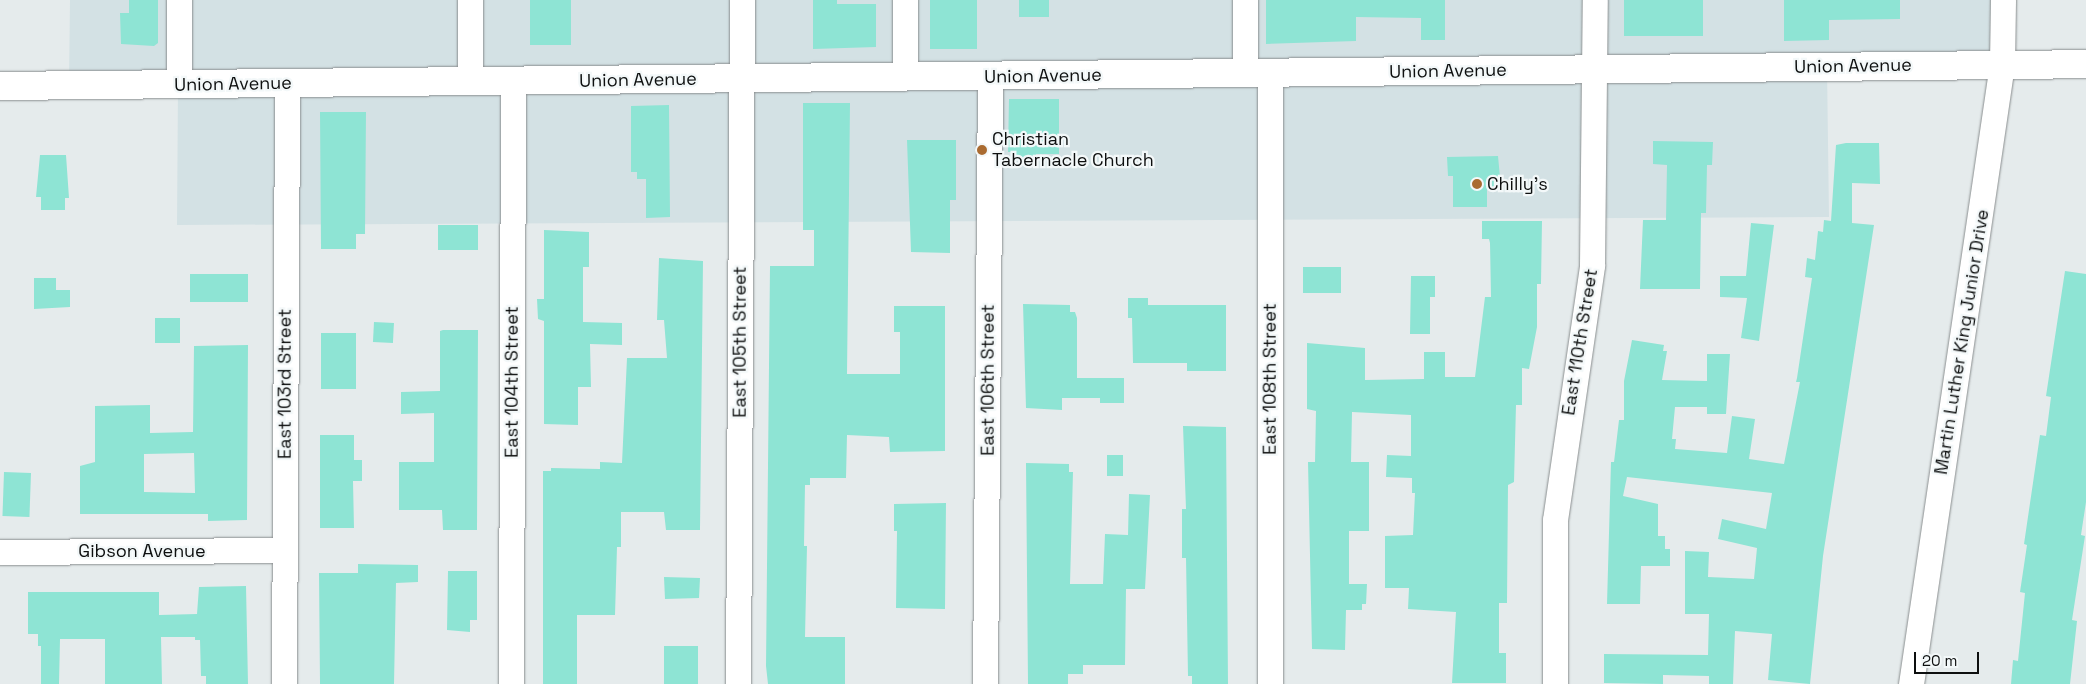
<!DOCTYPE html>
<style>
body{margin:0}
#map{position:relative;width:2086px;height:684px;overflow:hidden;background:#e5ebec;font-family:"Space Grotesk",sans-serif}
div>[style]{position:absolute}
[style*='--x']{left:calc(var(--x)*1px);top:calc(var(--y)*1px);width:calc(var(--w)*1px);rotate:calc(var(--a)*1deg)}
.built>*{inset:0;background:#d3e1e4}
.building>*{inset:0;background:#8ee4d4;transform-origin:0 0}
.roads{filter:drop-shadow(0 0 1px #8a8e8f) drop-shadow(0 0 1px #8a8e8f)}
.minor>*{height:25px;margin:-12.5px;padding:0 12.5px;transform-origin:12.5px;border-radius:12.5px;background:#fff}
.major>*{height:28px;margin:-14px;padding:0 14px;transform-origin:14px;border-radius:14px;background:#fff}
.dots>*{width:14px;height:14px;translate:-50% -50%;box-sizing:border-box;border:2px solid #f3f8f9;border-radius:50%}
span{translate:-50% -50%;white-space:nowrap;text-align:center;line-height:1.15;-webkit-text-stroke:4.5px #f3f8f9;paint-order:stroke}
.street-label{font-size:18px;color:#0d0f0f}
.poi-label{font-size:18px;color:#0d0f0f}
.left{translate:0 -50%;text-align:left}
.scale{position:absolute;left:1914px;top:652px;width:65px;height:22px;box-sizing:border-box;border:2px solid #0d0f0f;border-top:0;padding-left:6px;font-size:15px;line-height:18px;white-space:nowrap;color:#0d0f0f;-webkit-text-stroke:4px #f3f8f9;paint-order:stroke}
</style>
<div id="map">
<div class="built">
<i style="clip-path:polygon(70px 0,2002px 0,2002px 64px,1827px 67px,1829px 217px,177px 225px,178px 85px,69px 86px)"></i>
</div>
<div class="building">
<i style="clip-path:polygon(129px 0,158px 0,158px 43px,154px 46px,121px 44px,120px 13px,129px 13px)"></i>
<i style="left:530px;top:0;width:41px;height:45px"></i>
<i style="clip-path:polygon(813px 0,837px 0,837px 4px,876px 4px,876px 47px,813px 49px)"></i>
<i style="left:930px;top:0;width:47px;height:49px"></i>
<i style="left:1019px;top:0;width:30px;height:17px"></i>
<i style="clip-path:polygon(1266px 0,1445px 0,1445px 40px,1421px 40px,1421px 18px,1356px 17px,1356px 41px,1266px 44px)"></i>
<i style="left:1624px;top:0;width:79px;height:36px"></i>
<i style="clip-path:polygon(1784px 0,1900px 0,1900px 19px,1829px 20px,1829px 40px,1784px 41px)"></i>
<i style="clip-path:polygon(1009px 99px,1059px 99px,1059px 154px,1036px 154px,1036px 160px,1013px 160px,1013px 152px,1008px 152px)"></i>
<i style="clip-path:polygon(803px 103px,850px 103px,847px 374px,900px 374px,900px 332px,894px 332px,894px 306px,945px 306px,945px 451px,890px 452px,889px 437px,847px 435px,846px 478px,810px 478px,810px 485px,805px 485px,804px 546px,807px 546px,805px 637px,845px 637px,845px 684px,768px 684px,766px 666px,770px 266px,814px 266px,814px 230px,803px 230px)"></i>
<i style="clip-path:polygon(669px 105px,670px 217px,646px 218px,646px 179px,637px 179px,637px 172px,631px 172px,631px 106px)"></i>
<i style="clip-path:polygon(320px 112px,366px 112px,365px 234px,356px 234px,356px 249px,321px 249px)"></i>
<i style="clip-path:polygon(907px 140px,956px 140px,956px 200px,950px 200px,950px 253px,911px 252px)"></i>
<i style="clip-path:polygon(1653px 141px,1713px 142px,1712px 165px,1707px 165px,1706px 213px,1701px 213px,1700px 289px,1640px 289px,1643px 220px,1666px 220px,1667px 165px,1653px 164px)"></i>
<i style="clip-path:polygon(1846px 143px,1879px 143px,1880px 184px,1852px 183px,1852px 223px,1874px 225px,1823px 556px,1810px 684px,1768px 680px,1772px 634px,1735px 631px,1733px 684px,1709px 684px,1709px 676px,1663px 675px,1663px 684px,1604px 683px,1604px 654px,1708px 655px,1709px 614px,1685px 614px,1685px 551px,1709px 552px,1708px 577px,1754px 579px,1757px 548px,1718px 539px,1722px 519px,1766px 529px,1772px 493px,1627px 477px,1623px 496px,1658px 504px,1658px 536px,1665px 536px,1665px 549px,1670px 549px,1670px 566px,1641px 566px,1640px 604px,1607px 604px,1611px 462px,1614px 462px,1619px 420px,1624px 420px,1624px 381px,1632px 340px,1664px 345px,1663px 351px,1667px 351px,1662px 380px,1707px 381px,1707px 354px,1730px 354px,1726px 414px,1707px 414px,1707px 407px,1675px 407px,1672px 439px,1676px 439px,1675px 449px,1727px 453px,1732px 416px,1755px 419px,1749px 459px,1784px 464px,1800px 382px,1796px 382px,1797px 378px,1812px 278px,1805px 277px,1807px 258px,1815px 260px,1818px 231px,1823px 232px,1824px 220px,1831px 221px,1836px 145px)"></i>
<i style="clip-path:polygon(40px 155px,66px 155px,69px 198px,65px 198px,65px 210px,41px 210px,41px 197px,36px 197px)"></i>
<i style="clip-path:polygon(1498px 156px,1501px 188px,1487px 189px,1487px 207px,1453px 207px,1453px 176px,1448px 176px,1447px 157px)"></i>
<i style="clip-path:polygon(1482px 221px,1542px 221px,1541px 284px,1537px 284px,1537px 327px,1529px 369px,1522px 368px,1522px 405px,1516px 405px,1514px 482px,1508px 485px,1507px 603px,1499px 603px,1499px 653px,1506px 653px,1506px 683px,1452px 683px,1456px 612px,1408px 609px,1409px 588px,1385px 588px,1385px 536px,1413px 535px,1415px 493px,1412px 493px,1412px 478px,1386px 477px,1387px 455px,1411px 456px,1411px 415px,1352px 412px,1351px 462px,1369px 462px,1369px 531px,1349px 531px,1349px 584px,1367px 584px,1366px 604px,1362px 604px,1362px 610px,1346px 610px,1345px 650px,1312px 649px,1308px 462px,1315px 462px,1316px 411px,1307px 409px,1307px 343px,1365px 348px,1365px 380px,1424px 379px,1424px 352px,1445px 352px,1445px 377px,1475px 377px,1485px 297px,1491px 297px,1490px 243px,1489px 239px,1482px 239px)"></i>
<i style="clip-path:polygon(1751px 223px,1774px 225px,1759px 341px,1741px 338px,1747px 298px,1720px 297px,1720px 276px,1746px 276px)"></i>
<i style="left:438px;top:225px;width:40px;height:25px"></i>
<i style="clip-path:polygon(544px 230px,589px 232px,589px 267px,583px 267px,583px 322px,622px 323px,622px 345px,590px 344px,591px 387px,578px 387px,578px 425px,544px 424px,544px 321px,538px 319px,537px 299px,544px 299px)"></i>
<i style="clip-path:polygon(659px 258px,703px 261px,700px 530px,666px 530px,664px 512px,621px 512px,621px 547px,617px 547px,615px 615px,577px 615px,577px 684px,543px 684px,543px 471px,551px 471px,551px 468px,600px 469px,600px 462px,622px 463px,627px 358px,667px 358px,664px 320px,657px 320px)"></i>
<i style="left:1341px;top:267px;width:26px;height:38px;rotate:90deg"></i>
<i style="clip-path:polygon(2065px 271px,2086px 274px,2086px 502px,2081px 535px,2085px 536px,2072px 620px,2077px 621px,2070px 684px,2011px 684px,2013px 660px,2018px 661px,2025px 593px,2020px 592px,2027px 545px,2024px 544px,2040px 435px,2046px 436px,2051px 397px,2046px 396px)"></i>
<i style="left:190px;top:274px;width:58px;height:28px"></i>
<i style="clip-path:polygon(1411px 276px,1435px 276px,1435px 297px,1430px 297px,1430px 334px,1410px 334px)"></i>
<i style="clip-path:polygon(34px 278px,56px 278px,56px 290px,70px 290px,70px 307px,34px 309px)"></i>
<i style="clip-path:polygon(1128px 298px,1148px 298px,1148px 305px,1226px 305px,1226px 371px,1187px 371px,1187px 363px,1133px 363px,1132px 318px,1128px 318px)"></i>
<i style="clip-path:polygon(1023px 304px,1070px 305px,1070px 312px,1075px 312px,1077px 318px,1077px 378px,1124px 378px,1124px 403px,1100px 403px,1100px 398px,1062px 398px,1062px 410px,1026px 408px)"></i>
<i style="left:180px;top:318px;width:25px;height:25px;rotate:90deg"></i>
<i style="left:374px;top:322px;width:20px;height:20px;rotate:3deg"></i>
<i style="clip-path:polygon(443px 330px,478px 330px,477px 530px,443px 530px,442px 510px,399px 510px,399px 462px,434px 462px,434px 413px,401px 414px,401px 392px,440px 391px,440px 331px)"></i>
<i style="left:321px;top:333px;width:35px;height:56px"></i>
<i style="clip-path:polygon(evenodd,248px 345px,247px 520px,208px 521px,208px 514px,80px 514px,80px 466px,95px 462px,95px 406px,150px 405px,150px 433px,193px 432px,194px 346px,248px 345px,194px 453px,195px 493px,144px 492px,144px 454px,194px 453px)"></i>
<i style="clip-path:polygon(1183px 426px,1226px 427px,1228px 684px,1192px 684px,1192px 676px,1188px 676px,1186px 558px,1182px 558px,1182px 509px,1186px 509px)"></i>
<i style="clip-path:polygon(320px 435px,354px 435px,354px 460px,362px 460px,362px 481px,353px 481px,354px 528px,320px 528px)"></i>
<i style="left:1107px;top:455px;width:16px;height:21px"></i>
<i style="clip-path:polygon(1026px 463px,1069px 464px,1069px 472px,1073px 472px,1070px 584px,1103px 584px,1105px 534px,1128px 535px,1129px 494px,1150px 495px,1145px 589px,1126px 589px,1125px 665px,1083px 665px,1083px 674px,1068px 674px,1068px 684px,1028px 684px)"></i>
<i style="left:4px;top:472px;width:27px;height:44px;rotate:2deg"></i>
<i style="clip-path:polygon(946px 503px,945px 609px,896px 608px,897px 531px,894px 531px,894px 504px)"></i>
<i style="clip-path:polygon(358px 564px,418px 565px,418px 582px,396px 583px,394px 684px,320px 684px,319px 573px,358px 573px)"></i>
<i style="clip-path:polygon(448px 571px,477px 571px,477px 620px,470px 620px,470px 632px,447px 630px)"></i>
<i style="clip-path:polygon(664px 577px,700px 578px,699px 598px,665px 599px)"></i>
<i style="clip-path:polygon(246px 586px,248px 684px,206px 684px,206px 676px,201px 676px,200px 640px,195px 640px,195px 637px,161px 637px,162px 684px,105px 684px,105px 639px,60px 639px,59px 684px,41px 684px,41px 646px,38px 646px,38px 634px,28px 634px,28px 592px,159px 592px,159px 615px,197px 614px,199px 587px)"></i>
<i style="left:698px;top:646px;width:38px;height:34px;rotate:90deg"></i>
</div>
<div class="roads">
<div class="minor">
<i style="--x:179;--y:0;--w:85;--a:90"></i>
<i style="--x:470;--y:0;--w:81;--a:90"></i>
<i style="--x:905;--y:0;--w:77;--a:90"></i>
<i style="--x:1245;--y:0;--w:74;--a:90"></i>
<i style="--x:1270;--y:73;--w:611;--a:90"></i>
<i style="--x:0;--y:552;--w:284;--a:-0.4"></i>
<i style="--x:284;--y:684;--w:601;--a:-89.71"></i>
<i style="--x:511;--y:684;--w:603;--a:-89.81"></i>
<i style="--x:738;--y:684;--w:684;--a:-89.66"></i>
<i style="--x:985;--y:684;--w:608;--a:-89.53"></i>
<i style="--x:1555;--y:684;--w:164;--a:-90"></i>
<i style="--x:1555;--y:520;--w:258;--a:-81.7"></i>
<i style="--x:1592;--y:265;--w:265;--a:-89.4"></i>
<i style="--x:1911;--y:684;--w:627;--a:-81.65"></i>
<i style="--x:2002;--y:64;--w:64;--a:-89.1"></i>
</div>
<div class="major">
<i style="--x:0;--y:86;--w:2086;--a:-0.6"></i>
</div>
</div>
<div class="dots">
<i style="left:982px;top:150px;background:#aa6b31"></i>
<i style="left:1477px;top:184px;background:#aa6b31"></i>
</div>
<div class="street-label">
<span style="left:1853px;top:66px;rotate:-1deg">Union Avenue</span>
<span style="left:1448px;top:71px;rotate:-1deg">Union Avenue</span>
<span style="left:1043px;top:76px;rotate:-1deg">Union Avenue</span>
<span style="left:638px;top:80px;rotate:-1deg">Union Avenue</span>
<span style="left:233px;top:84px;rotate:-1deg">Union Avenue</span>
<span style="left:740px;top:342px;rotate:-90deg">East 105th Street</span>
<span style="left:1580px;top:342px;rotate:-81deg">East 110th Street</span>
<span style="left:1962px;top:342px;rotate:-81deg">Martin Luther King Junior Drive</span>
<span style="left:1270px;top:379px;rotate:-90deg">East 108th Street</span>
<span style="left:988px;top:380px;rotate:-90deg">East 106th Street</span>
<span style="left:512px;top:382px;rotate:-90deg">East 104th Street</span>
<span style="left:285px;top:384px;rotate:-90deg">East 103rd Street</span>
<span style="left:142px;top:551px">Gibson Avenue</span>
</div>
<div class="poi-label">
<span class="left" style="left:992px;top:150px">Christian<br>Tabernacle Church</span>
<span class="left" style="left:1487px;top:184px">Chilly's</span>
</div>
<div class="scale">20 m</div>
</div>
